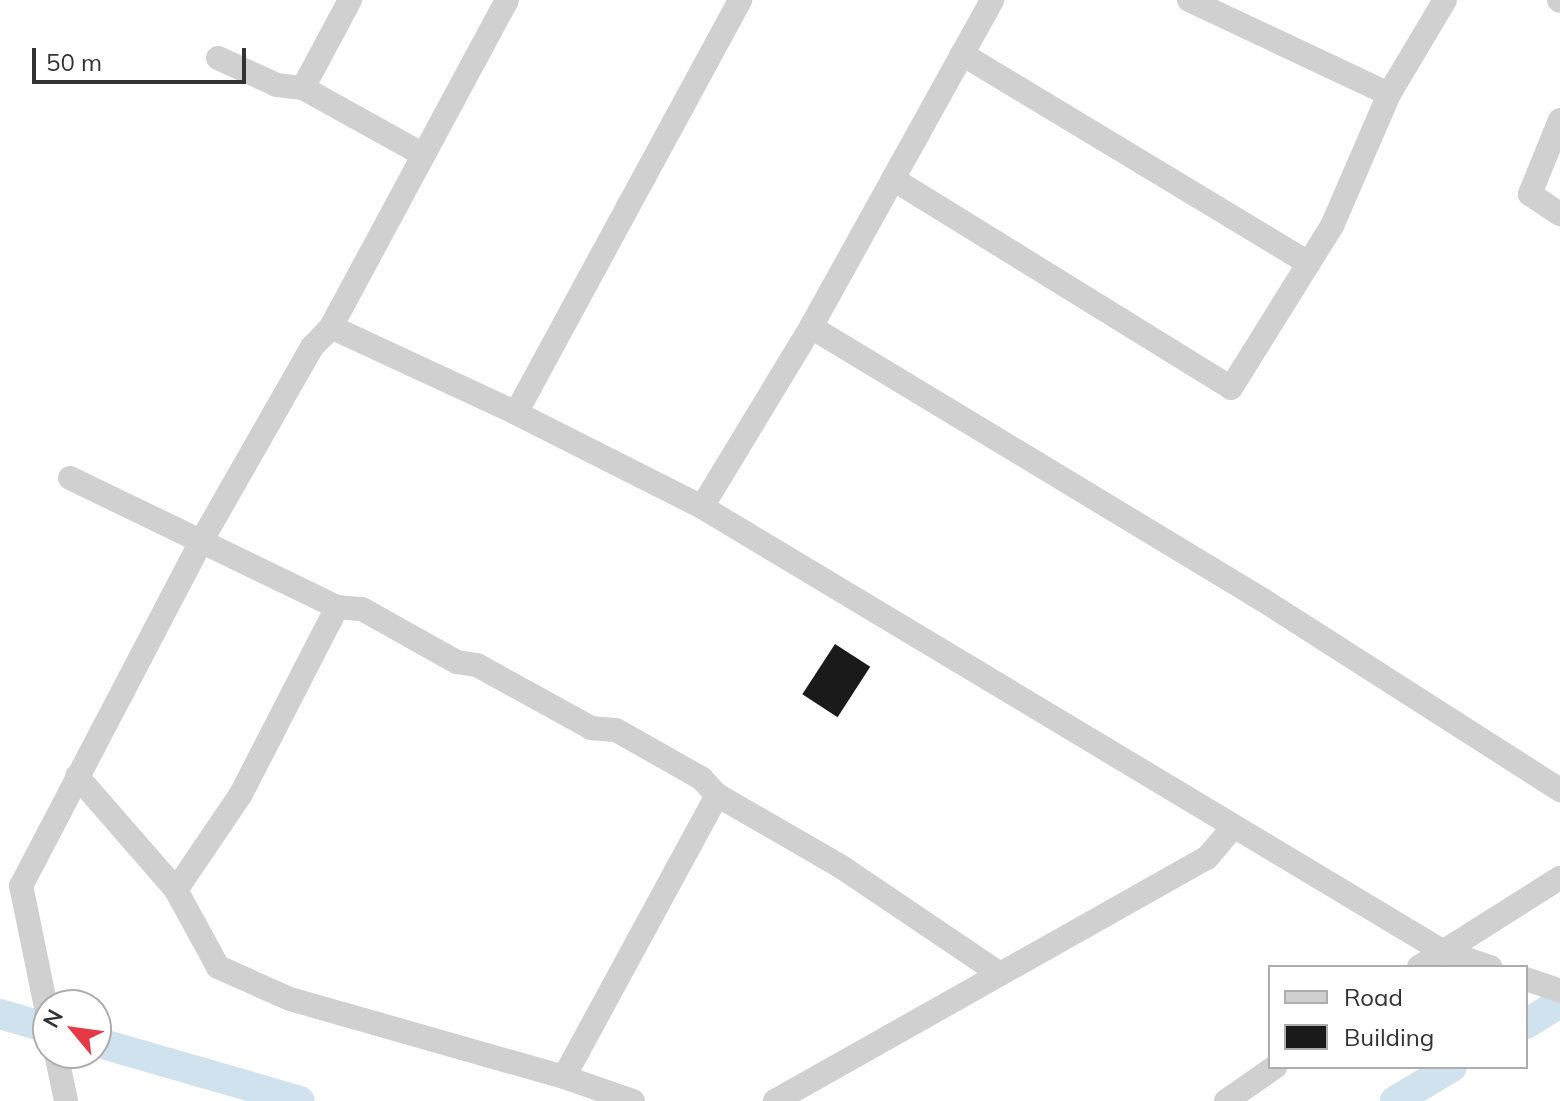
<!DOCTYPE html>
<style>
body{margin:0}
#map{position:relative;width:1560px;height:1101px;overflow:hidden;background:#fff;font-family:Mulish,sans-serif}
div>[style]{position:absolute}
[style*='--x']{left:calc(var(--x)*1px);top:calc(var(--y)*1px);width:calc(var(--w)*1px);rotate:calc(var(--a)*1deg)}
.canal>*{height:30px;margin:-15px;padding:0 15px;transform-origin:15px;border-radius:15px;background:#cfe2ee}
.building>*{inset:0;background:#1a1a1a;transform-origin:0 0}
.street>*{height:24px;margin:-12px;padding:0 12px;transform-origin:12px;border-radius:12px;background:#d0d0d0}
span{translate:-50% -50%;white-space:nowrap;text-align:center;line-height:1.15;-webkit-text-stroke:8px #fff;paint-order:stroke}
.legend{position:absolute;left:1268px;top:965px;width:260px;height:104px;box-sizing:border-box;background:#fff;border:2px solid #adadad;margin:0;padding:10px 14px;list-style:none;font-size:24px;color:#333}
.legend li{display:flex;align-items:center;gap:16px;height:40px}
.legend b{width:40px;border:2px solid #adadad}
.north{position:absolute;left:32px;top:989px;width:80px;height:80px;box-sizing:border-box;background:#fff;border:2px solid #adadad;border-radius:50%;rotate:299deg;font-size:22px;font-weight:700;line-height:32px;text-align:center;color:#333}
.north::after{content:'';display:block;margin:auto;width:28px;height:36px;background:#e63946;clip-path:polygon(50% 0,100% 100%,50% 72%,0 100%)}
.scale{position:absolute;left:32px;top:48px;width:214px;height:36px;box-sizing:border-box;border:4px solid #333;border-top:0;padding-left:10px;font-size:24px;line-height:28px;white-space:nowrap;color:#333;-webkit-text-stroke:6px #fff;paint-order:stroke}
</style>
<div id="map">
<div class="canal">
<i style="--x:0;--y:1014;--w:50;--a:16.3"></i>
<i style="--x:1526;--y:1024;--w:40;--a:-32"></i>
<i style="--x:96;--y:1042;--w:212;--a:16.1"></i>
<i style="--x:1395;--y:1101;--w:66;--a:-30.8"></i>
</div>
<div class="building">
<i style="left:835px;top:644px;width:42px;height:60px;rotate:33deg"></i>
</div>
<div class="street">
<i style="--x:1189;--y:0;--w:221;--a:25.2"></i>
<i style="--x:1389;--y:94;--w:109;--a:-59.2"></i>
<i style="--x:1559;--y:0;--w:1;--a:45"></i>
<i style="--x:962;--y:54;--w:405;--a:31.1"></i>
<i style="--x:218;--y:58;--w:65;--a:24.6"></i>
<i style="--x:277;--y:85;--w:26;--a:7"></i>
<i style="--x:303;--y:88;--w:136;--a:29"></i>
<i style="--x:303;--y:88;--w:100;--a:-61.9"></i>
<i style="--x:1560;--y:120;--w:80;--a:112.1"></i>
<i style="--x:1530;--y:194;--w:36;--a:34"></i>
<i style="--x:893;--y:179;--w:397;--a:31.7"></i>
<i style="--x:1231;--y:388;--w:191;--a:-58.1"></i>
<i style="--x:1332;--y:226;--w:144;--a:-66.6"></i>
<i style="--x:331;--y:327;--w:204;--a:24.9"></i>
<i style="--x:516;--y:413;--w:208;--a:26.8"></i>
<i style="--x:702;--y:507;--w:863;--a:30.96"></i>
<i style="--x:1442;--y:951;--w:51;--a:18.4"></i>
<i style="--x:811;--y:327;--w:528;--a:31.13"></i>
<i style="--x:1263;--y:600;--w:353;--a:32.6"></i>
<i style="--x:516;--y:413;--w:470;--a:-61.5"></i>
<i style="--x:70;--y:478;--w:297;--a:25.8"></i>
<i style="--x:337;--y:607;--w:25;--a:5"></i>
<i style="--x:362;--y:609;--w:109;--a:29.2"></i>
<i style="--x:457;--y:662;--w:20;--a:9"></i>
<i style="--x:477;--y:665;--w:130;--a:28.9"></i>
<i style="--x:591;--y:728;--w:25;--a:5"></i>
<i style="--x:616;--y:730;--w:98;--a:29.5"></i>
<i style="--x:701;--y:778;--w:23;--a:47"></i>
<i style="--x:717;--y:795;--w:142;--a:30"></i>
<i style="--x:840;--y:866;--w:193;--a:34"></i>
<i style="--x:702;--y:507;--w:210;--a:-58.8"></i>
<i style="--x:811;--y:327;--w:374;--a:-61"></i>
<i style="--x:77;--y:776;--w:151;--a:49"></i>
<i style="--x:176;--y:890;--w:88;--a:61.4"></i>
<i style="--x:218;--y:967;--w:79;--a:24"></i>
<i style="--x:290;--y:999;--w:285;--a:15.9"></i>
<i style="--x:564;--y:1077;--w:73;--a:19.2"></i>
<i style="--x:176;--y:890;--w:116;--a:-55.9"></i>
<i style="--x:241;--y:794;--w:210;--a:-62.8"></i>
<i style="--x:1419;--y:967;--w:167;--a:-32.3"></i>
<i style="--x:1526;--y:979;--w:36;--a:19"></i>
<i style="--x:48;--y:1017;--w:134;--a:-101.6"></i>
<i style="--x:21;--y:886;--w:390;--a:-62.4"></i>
<i style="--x:202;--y:540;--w:222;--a:-60.3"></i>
<i style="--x:312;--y:347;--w:28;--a:-46"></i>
<i style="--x:331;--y:327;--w:371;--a:-61.7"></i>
<i style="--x:56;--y:1053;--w:49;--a:78.2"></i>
<i style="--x:564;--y:1077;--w:321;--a:-61.5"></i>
<i style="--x:775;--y:1101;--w:496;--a:-29.4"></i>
<i style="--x:1207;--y:858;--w:40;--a:-50"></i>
<i style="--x:1226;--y:1101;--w:60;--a:-34.8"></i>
</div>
<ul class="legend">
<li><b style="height:10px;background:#d0d0d0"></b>Road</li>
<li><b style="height:22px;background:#1a1a1a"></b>Building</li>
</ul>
<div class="north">N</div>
<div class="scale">50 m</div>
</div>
